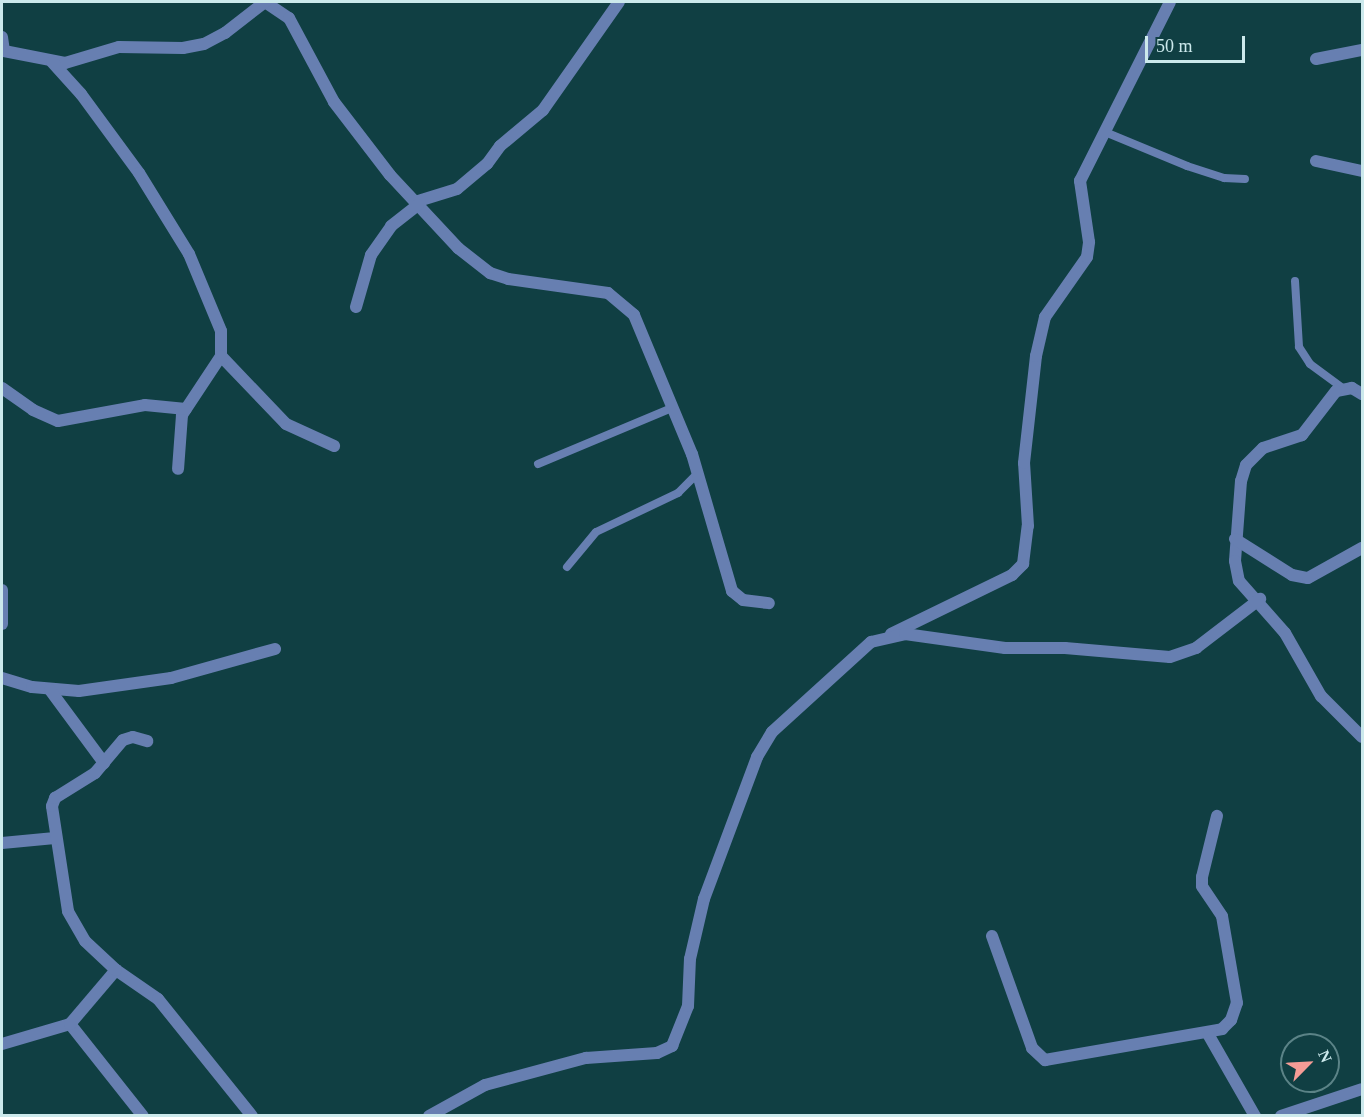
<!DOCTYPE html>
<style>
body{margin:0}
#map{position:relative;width:1364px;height:1117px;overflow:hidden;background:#103f43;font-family:"Times New Roman",serif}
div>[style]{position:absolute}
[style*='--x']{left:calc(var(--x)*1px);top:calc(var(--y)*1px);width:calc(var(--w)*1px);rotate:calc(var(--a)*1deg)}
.service>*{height:8px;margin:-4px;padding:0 4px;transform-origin:4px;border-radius:4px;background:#677fb1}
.minor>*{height:12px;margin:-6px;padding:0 6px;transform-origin:6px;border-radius:6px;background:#677fb1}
span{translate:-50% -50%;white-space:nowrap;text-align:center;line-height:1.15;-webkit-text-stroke:4.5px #103f43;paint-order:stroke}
.frame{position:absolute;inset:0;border:3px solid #cce9ec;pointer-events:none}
.north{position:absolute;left:1280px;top:1033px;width:60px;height:60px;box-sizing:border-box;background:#103f43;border:2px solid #5b8387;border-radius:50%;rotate:66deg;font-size:16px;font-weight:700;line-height:24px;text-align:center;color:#cce9ec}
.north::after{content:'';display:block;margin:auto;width:21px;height:27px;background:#f59c96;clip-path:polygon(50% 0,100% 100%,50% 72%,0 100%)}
.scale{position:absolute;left:1145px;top:36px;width:100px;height:27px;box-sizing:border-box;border:3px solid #cce9ec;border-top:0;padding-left:8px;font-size:18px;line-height:21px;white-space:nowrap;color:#cce9ec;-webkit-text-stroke:4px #103f43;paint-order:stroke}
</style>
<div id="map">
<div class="service">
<i style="--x:1105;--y:132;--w:89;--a:22.5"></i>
<i style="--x:1187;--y:166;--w:39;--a:18"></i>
<i style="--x:1224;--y:178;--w:21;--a:3"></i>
<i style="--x:1295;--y:281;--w:66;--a:86.5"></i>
<i style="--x:1299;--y:347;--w:20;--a:57"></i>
<i style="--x:1310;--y:364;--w:42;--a:36.3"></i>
<i style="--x:538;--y:464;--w:145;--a:-22.7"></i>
<i style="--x:567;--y:567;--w:45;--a:-50.4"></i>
<i style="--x:596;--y:532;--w:91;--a:-25.4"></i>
<i style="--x:678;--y:493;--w:28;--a:-45"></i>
</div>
<div class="minor">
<i style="--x:265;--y:2;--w:29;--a:34"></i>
<i style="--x:289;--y:18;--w:95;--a:61.8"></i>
<i style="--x:334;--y:102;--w:92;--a:52.5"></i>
<i style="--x:390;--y:175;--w:100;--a:47"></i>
<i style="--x:458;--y:248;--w:41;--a:38"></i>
<i style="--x:490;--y:273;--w:19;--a:18"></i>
<i style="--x:508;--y:279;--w:101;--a:8"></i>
<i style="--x:608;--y:293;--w:34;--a:40"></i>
<i style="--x:634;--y:315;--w:151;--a:67.4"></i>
<i style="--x:692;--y:454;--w:143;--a:73.7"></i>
<i style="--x:732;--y:591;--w:14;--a:39"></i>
<i style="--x:743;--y:600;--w:26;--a:7"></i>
<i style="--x:2;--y:37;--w:14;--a:82"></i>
<i style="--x:4;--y:51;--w:62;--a:11.1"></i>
<i style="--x:65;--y:63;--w:56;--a:-16.5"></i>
<i style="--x:119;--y:47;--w:64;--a:0.9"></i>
<i style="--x:183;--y:48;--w:21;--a:-11"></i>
<i style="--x:204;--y:44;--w:24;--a:-28"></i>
<i style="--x:225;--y:33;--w:51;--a:-37.8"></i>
<i style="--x:1316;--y:59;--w:47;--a:-11.1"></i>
<i style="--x:52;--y:62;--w:43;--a:47.8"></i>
<i style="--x:81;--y:94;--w:98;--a:53.7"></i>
<i style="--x:139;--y:173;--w:95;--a:58.3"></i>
<i style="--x:189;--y:254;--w:83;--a:67.4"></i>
<i style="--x:221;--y:331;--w:25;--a:90"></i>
<i style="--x:221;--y:356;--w:71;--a:123.5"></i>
<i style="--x:182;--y:415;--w:54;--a:94.2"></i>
<i style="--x:1316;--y:161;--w:47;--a:12.3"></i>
<i style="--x:415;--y:202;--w:44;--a:-17.2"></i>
<i style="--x:457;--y:189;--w:39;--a:-40"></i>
<i style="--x:487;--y:164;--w:22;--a:-54"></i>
<i style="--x:500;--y:146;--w:56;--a:-39.9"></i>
<i style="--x:543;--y:110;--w:132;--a:-54.9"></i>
<i style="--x:356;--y:307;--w:54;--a:-73.9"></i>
<i style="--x:371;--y:255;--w:35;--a:-55"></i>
<i style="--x:391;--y:226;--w:34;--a:-38"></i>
<i style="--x:221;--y:356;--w:94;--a:46.3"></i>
<i style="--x:286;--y:424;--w:53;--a:24.6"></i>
<i style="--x:2;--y:388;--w:38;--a:35"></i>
<i style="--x:33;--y:410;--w:27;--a:24"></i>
<i style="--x:58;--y:421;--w:88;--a:-10.4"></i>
<i style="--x:145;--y:405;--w:41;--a:5.6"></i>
<i style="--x:1362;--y:394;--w:12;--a:-149"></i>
<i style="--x:1352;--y:388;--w:16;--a:169"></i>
<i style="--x:1336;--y:391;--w:56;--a:127.7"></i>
<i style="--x:1302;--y:435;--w:41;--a:161.6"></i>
<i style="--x:1263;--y:448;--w:24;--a:135"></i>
<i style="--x:1246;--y:465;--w:17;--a:107"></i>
<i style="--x:1241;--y:481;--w:80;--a:94.3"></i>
<i style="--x:1235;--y:561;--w:20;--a:79"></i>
<i style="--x:1239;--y:581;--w:69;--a:48.5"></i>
<i style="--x:1285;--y:633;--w:73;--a:60.3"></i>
<i style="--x:1321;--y:696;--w:58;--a:45"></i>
<i style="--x:1235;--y:539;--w:67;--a:32.3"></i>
<i style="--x:1292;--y:575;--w:16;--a:11"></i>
<i style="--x:1308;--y:578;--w:62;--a:-29.1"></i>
<i style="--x:2;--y:590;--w:34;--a:90"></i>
<i style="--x:891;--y:634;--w:135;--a:-26"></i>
<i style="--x:1012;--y:575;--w:16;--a:-45"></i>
<i style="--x:1023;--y:564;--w:38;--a:-83"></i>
<i style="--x:1028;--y:526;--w:63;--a:-93.6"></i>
<i style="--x:1024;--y:463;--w:108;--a:-83.6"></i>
<i style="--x:1036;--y:356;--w:40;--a:-77"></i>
<i style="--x:1045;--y:317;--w:73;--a:-55"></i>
<i style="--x:1087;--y:257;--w:15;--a:-82"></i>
<i style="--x:1089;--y:242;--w:62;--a:-98.4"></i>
<i style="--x:1080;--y:181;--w:200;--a:-63.3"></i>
<i style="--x:2;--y:678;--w:31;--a:17"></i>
<i style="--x:32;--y:687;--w:47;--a:4.9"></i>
<i style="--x:79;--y:691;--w:93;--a:-8"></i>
<i style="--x:171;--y:678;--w:108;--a:-15.6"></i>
<i style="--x:50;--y:690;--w:91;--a:53.5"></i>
<i style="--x:2;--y:843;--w:53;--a:-5.4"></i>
<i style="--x:992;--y:936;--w:119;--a:70.3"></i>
<i style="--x:1032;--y:1048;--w:18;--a:43"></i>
<i style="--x:1045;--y:1060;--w:180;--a:-9.9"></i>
<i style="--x:1222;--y:1029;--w:13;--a:-45"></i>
<i style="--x:1231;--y:1020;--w:18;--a:-71"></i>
<i style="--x:1237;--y:1003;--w:88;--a:-99.8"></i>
<i style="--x:1222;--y:916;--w:36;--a:-124"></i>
<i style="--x:1202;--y:886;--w:9;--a:-90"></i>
<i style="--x:1202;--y:877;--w:63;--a:-76.2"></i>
<i style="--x:116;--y:970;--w:51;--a:34.6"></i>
<i style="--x:158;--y:999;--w:150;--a:51.2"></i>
<i style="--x:70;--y:1024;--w:117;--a:51.6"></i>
<i style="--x:1208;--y:1034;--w:95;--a:60.2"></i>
<i style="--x:2;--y:1044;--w:71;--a:-16.4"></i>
<i style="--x:70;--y:1024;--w:71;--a:-49.6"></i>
<i style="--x:116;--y:970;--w:42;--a:-136.9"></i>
<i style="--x:85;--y:941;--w:34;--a:-120"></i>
<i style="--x:68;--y:911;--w:106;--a:-98.7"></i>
<i style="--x:52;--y:806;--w:9;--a:-69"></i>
<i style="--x:55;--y:798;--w:47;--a:-32"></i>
<i style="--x:95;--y:773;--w:43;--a:-49.7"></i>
<i style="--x:123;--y:740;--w:10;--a:-17"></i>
<i style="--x:133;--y:737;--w:15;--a:16"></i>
<i style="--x:429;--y:1116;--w:64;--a:-29"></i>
<i style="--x:485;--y:1085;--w:105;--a:-15"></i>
<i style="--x:586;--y:1058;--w:71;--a:-4"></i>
<i style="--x:657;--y:1053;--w:17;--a:-25"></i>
<i style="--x:672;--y:1046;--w:43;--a:-68.2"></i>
<i style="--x:688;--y:1006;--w:47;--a:-87.6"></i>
<i style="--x:690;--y:959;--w:62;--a:-76.9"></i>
<i style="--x:704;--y:899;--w:152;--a:-69.5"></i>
<i style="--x:757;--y:757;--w:29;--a:-59"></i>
<i style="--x:772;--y:732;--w:134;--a:-42.3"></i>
<i style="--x:871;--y:642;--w:35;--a:-13"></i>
<i style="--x:905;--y:634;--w:101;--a:8"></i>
<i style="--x:1005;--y:648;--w:60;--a:0"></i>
<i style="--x:1065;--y:648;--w:105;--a:4.9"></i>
<i style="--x:1170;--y:657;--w:28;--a:-19"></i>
<i style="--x:1196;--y:648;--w:81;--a:-37.4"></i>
<i style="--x:1281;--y:1116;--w:85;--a:-18.4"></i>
</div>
<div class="frame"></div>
<div class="north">N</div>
<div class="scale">50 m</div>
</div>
